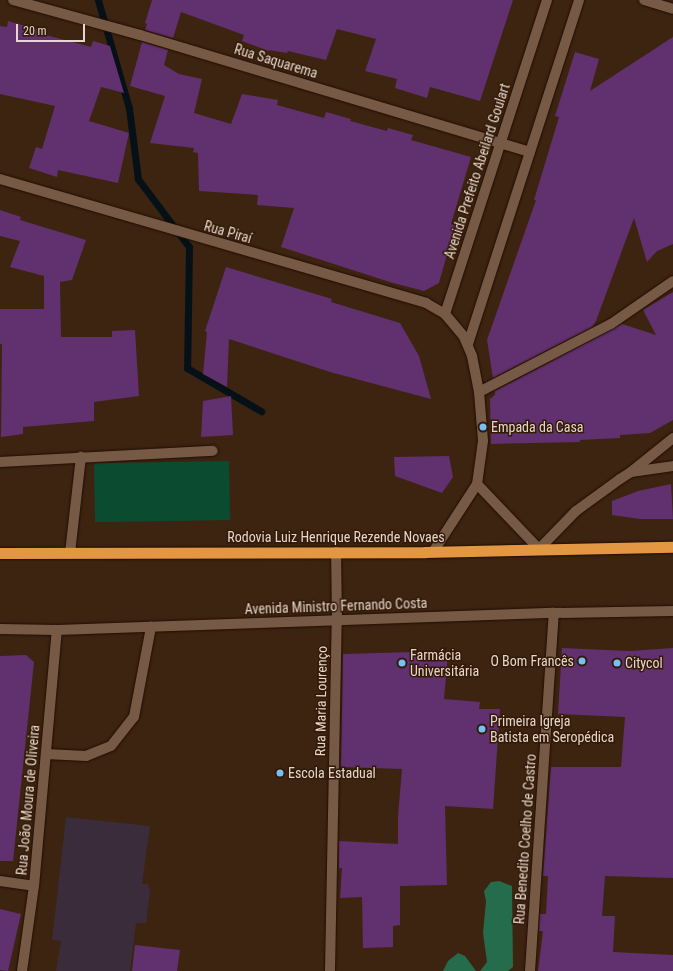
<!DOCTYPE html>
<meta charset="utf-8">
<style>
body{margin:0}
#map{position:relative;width:673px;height:971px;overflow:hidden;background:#3c2411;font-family:"Roboto Condensed",sans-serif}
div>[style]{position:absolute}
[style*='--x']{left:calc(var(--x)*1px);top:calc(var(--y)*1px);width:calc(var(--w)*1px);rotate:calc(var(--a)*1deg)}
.medical>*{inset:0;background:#3a2c3a}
.green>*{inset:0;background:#0b4c31;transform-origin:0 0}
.forest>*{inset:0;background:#246c4b}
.stream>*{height:7px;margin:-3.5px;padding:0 3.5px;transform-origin:3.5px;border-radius:3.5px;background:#051117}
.building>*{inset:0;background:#61306e}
.roads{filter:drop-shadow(0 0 1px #220c00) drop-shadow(0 0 1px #220c00)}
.service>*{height:10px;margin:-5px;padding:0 5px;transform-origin:5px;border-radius:5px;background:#775a46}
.minor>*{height:10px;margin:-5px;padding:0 5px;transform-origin:5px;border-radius:5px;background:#775a46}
.trunk>*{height:11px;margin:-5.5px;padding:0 5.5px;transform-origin:5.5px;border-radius:5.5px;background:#e39743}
.dots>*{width:11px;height:11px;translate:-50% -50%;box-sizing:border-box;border:2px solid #321a07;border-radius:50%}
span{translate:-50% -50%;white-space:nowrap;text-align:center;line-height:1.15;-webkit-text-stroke:3px #321a07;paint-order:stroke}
.street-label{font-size:14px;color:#e7d6cb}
.poi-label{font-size:14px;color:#e7d6cb}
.left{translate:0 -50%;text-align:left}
.right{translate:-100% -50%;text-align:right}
.scale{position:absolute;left:16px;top:24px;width:69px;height:18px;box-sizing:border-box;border:2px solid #e7d6cb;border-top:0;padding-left:5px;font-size:12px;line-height:14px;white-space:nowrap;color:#e7d6cb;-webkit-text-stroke:3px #321a07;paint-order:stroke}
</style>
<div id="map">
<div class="medical">
<i style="clip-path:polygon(66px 817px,150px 826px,142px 884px,148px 884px,150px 892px,146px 923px,136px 923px,130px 971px,56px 971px,61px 941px,52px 940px)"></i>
</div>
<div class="green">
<i style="left:229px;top:461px;width:59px;height:135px;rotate:89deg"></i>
</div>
<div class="forest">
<i style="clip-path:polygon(499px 881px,512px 886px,513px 967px,508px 971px,480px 971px,487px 962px,483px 933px,486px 901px,484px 891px,491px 882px)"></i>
<i style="clip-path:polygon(458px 953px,465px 956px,476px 971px,443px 971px,448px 961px)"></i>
</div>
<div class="stream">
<i style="--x:98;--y:0;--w:112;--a:74"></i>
<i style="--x:129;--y:108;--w:72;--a:82.8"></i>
<i style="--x:138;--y:179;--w:85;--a:53.1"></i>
<i style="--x:189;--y:247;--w:121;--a:90.9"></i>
<i style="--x:187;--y:368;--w:86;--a:30.2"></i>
</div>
<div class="building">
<i style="clip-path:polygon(152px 0,513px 0,480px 101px,430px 87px,427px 98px,395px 88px,397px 79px,365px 71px,376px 39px,337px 29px,326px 60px,288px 51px,287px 53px,269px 50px,269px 51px,242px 41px,244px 35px,181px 12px,173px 38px,145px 30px,147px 24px,145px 23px)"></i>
<i style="clip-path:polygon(8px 21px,43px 31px,42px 34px,91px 47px,93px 41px,110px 46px,124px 93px,101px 87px,89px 121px,129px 133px,118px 183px,58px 170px,57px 177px,29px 168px,36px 147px,42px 149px,55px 106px,0 94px,0 26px,7px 27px)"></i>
<i style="clip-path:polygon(673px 37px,673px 244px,657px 251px,647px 262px,634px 218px,596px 321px,592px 327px,493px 378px,487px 340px,536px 200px,534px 200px,559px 117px,555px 116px,575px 52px,599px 59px,590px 91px)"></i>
<i style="clip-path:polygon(142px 42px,168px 50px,164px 65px,179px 74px,202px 79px,194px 113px,231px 124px,242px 94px,278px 100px,277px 105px,324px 118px,326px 112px,351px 119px,350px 121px,387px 131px,388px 128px,413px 135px,411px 140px,471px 157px,451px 224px,455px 226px,439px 283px,424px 291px,393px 283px,281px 247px,294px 208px,257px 205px,258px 195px,199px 191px,198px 153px,193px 152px,194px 148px,150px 143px,165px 96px,130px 86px)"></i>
<i style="clip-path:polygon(0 210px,21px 217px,20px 220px,86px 240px,72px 280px,60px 282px,61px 337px,112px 337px,112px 331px,135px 330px,139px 396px,94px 402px,94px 421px,23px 427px,23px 434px,1px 437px,2px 344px,0 344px,0 309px,44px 309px,44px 276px,10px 267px,20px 241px,0 236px)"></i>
<i style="clip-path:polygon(226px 267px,332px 299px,331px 302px,400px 323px,419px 356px,431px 399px,330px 372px,229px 339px,227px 387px,203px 374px,207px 332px,205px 331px)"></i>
<i style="clip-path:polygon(673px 292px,673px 420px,650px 433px,620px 435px,620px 438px,580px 440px,580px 442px,491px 444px,490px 399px,495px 395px,495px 391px,622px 324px,656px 335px,643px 310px)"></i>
<i style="clip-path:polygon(231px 396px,233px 435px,201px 437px,203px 401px)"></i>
<i style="clip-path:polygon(449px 456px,453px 477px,442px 493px,395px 476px,394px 457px)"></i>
<i style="clip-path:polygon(671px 484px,673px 519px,640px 519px,612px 515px,612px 501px,638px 491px)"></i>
<i style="clip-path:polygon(562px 648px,630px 651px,673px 648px,673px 878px,605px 876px,602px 916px,615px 916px,613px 952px,673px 955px,673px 971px,538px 971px,543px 931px,539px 931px,540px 914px,546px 914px,548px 876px,543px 876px,551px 767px,621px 767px,625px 717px,558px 714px)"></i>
<i style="clip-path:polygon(412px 652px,448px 653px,444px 699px,480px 702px,479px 709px,500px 709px,493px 809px,445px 806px,447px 885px,400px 886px,400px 925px,393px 926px,393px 947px,363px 948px,362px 897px,340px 898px,342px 868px,339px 868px,339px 841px,398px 844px,398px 816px,402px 769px,341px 767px,343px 654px)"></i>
<i style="clip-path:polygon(26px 655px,34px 662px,13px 861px,0 861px,0 656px)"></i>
<i style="clip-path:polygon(0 909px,21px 914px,8px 971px,0 970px)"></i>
<i style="clip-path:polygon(135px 945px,180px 950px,177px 971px,132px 971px)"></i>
</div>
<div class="roads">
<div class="service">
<i style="--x:46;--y:754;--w:40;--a:2.9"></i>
<i style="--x:86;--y:756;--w:27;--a:-22"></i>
<i style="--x:111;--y:746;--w:37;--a:-52"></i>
<i style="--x:134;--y:717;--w:92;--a:-79.3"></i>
</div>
<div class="minor">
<i style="--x:13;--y:0;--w:132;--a:15.4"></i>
<i style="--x:140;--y:35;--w:407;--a:16.7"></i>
<i style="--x:644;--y:0;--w:30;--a:17"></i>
<i style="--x:0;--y:179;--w:444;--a:16.2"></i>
<i style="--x:426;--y:303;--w:22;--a:30"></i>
<i style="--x:445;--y:314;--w:30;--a:50"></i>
<i style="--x:464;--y:337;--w:21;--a:67"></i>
<i style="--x:472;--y:356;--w:37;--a:79"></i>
<i style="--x:479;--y:392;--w:49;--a:85.3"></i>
<i style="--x:483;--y:441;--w:43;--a:97.9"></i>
<i style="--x:477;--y:484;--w:81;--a:122.9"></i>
<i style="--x:445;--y:314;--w:330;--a:-72"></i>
<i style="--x:468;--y:344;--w:361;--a:-72.1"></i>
<i style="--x:479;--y:392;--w:148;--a:-27.3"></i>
<i style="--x:611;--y:324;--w:75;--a:-34.7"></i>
<i style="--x:0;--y:462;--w:213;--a:-3"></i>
<i style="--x:631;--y:472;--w:54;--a:-39"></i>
<i style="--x:477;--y:484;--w:90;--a:46.4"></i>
<i style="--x:539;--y:549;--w:53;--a:-45.8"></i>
<i style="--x:576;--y:511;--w:54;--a:-36"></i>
<i style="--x:620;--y:479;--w:13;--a:-32"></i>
<i style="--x:631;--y:472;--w:42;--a:-8.1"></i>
<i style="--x:70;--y:553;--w:97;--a:-83.5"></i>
<i style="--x:0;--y:629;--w:57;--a:1"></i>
<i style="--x:57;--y:630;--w:497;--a:-2"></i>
<i style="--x:554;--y:613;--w:119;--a:-1"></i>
<i style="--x:0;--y:881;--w:34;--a:8"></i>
<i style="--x:22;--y:971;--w:86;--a:-82"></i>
<i style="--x:34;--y:886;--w:257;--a:-84.9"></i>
<i style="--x:330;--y:971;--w:351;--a:-88.9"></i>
<i style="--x:337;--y:620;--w:68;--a:-90.8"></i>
<i style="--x:530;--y:971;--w:359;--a:-86.2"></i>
</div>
<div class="trunk">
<i style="--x:0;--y:553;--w:425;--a:-0.1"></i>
<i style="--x:425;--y:552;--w:248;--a:-1.2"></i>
</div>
</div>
<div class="dots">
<i style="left:483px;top:427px;background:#77bff7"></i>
<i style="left:582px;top:661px;background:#77bff7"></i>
<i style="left:402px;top:663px;background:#77bff7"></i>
<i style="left:617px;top:663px;background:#77bff7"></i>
<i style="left:482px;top:729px;background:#77bff7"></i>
<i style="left:280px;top:773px;background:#77bff7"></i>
</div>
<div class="street-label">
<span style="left:276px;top:61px;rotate:17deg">Rua Saquarema</span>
<span style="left:477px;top:171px;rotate:-72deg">Avenida Prefeito Abeilard Goulart</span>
<span style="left:228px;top:232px;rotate:16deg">Rua Piraí</span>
<span style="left:336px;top:537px">Rodovia Luiz Henrique Rezende Novaes</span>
<span style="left:336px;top:606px;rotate:-2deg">Avenida Ministro Fernando Costa</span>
<span style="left:321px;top:701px;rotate:-89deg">Rua Maria Lourenço</span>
<span style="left:28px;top:800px;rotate:-85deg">Rua João Moura de Oliveira</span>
<span style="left:525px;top:839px;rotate:-86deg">Rua Benedito Coelho de Castro</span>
</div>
<div class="poi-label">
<span class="left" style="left:491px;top:427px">Empada da Casa</span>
<span class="left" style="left:410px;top:663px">Farmácia<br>Universitária</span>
<span class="right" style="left:574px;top:661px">O Bom Francês</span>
<span class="left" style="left:625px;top:663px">Citycol</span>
<span class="left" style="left:490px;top:729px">Primeira Igreja<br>Batista em Seropédica</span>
<span class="left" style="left:288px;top:773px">Escola Estadual</span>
</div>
<div class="scale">20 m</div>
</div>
